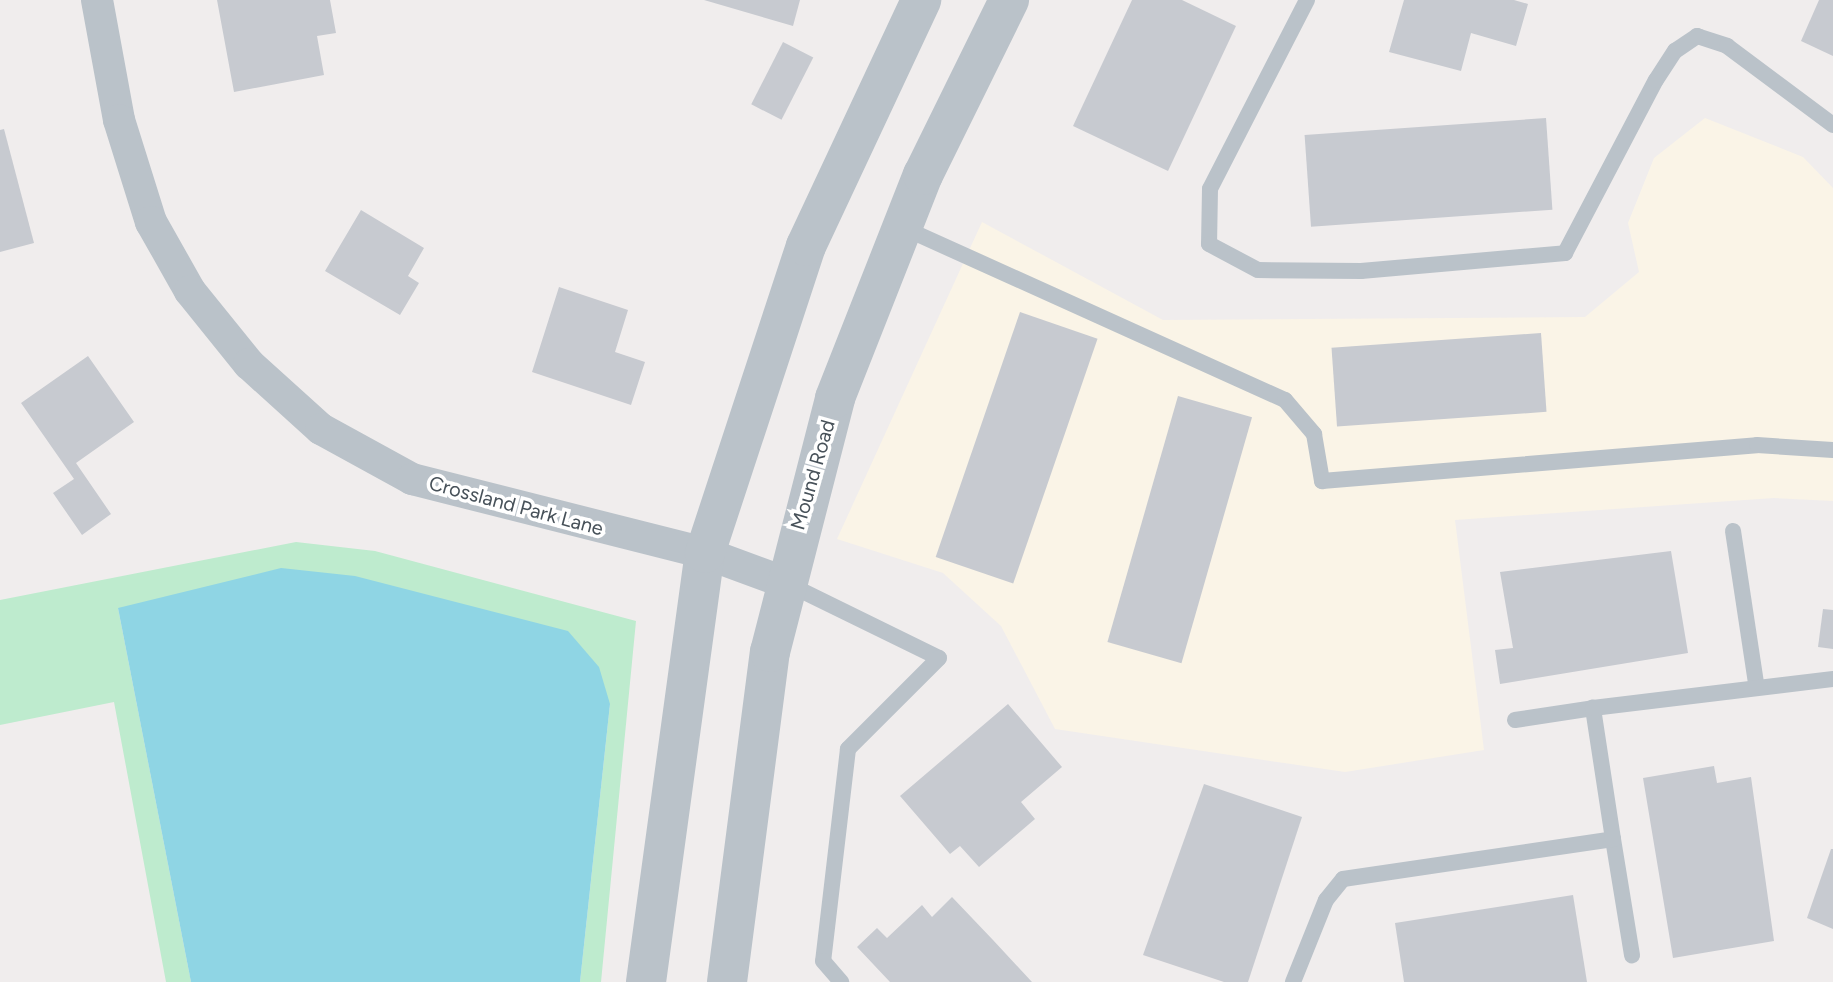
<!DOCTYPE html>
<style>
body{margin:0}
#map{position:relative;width:1833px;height:982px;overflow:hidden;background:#f0eded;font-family:Figtree,sans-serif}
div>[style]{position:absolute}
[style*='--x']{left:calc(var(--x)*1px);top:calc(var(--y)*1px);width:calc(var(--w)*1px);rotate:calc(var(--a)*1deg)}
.commercial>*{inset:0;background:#faf4e7}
.green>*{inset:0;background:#beebce}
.water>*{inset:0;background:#8fd5e4}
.building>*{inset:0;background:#c7cad0;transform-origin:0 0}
.service>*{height:16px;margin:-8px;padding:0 8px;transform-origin:8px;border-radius:8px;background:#bac2c9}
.minor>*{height:32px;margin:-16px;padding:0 16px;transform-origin:16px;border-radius:16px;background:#bac2c9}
.tertiary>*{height:40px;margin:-20px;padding:0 20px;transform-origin:20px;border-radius:20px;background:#bac2c9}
span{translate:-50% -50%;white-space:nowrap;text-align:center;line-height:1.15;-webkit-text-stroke:7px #fff;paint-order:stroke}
.street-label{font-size:20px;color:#475159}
</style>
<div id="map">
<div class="commercial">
<i style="clip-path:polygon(1705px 118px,1803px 157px,1833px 188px,1833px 501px,1774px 498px,1455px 520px,1484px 750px,1345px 772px,1055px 729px,1001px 626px,943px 573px,837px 539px,982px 222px,1163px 320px,1585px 317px,1639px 272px,1628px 223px,1654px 158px)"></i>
</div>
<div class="green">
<i style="clip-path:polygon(296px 542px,375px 551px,636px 621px,601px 982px,580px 982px,610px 704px,118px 608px,191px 982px,166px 982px,114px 702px,0 725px,0 600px)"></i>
</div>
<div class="water">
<i style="clip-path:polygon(281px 568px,355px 576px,568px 631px,599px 667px,610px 704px,580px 982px,191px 982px,118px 608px)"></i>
</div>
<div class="building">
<i style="clip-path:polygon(217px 0,330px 0,336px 33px,317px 36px,324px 75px,234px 92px)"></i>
<i style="clip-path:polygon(704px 0,800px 0,793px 26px)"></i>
<i style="clip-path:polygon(1132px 0,1182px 0,1236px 26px,1168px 171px,1073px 126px)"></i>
<i style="clip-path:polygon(1404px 0,1514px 0,1528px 4px,1516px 46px,1471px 33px,1461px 71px,1389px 52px)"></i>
<i style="clip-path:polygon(1819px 0,1833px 0,1833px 56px,1801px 41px)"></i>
<i style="left:783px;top:42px;width:34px;height:70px;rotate:27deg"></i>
<i style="left:1546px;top:118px;width:92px;height:242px;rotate:86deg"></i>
<i style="clip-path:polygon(4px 129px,34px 243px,0 252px,0 130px)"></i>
<i style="clip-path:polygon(361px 210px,424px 248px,408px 276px,419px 283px,400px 315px,325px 271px)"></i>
<i style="clip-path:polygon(559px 287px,628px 310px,615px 352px,645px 362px,631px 405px,532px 372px)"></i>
<i style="left:1020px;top:312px;width:82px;height:259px;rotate:19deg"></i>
<i style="left:1541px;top:333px;width:79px;height:210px;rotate:86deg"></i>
<i style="clip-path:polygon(88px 356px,134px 422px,76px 463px,111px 514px,82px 535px,53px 493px,74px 479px,21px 403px)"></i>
<i style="left:1178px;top:396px;width:77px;height:256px;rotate:16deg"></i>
<i style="clip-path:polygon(1671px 551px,1688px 653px,1500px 684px,1495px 650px,1513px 648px,1500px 572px)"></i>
<i style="clip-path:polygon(1823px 609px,1833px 610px,1833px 649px,1818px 647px)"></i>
<i style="clip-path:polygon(1008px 704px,1062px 767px,1021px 802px,1035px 819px,979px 867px,960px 846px,950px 854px,900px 796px)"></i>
<i style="clip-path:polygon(1714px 766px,1717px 783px,1751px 777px,1774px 941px,1673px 958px,1643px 778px)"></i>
<i style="clip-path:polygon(1204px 784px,1302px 817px,1248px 982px,1224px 982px,1143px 955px)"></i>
<i style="clip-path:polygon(1831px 849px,1833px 849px,1833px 929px,1807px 918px)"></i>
<i style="clip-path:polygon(1573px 895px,1587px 982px,1404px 982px,1395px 923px)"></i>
<i style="clip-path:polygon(952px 897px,993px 940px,1032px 982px,890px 982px,857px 947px,877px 928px,887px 938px,922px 905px,932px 917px)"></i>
</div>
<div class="service">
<i style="--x:1307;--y:0;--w:212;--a:117.2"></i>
<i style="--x:1210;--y:189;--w:55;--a:91"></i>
<i style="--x:1209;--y:244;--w:55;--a:28"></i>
<i style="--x:1258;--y:270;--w:103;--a:0.6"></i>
<i style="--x:1361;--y:271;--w:205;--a:-5"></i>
<i style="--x:1565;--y:253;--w:195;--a:-62.3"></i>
<i style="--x:1656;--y:80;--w:35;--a:-57"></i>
<i style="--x:1675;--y:51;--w:27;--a:-34"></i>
<i style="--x:1697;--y:36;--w:32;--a:18"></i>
<i style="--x:1727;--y:46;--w:132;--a:36.7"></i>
<i style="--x:904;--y:228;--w:418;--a:24.3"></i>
<i style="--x:1285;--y:400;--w:45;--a:49.5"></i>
<i style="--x:1314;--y:434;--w:48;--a:80.3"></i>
<i style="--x:1322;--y:481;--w:436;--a:-4.7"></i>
<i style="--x:1757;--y:445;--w:76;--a:3.8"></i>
<i style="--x:1733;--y:531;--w:154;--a:81.4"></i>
<i style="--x:788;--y:584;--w:168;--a:26.1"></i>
<i style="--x:939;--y:658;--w:129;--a:135"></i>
<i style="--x:848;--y:749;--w:213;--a:96.7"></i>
<i style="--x:823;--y:961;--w:28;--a:49"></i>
<i style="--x:1515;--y:720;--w:79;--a:-8.7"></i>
<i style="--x:1613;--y:839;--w:118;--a:80.7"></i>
<i style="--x:1293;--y:982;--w:88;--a:-68.1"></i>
<i style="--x:1326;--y:900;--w:27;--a:-51"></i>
<i style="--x:1343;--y:879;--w:273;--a:-8.4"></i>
<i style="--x:1613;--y:839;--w:133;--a:-98.7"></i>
<i style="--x:1593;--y:708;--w:242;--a:-6.9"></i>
</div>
<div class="minor">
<i style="--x:97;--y:0;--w:122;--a:79.6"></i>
<i style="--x:119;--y:120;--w:107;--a:72.6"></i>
<i style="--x:151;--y:222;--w:79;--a:60.5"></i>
<i style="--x:190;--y:291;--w:94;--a:51.1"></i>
<i style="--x:249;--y:364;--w:97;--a:42.1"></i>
<i style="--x:321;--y:429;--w:104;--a:28.8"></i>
<i style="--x:412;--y:479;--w:302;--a:14.2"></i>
<i style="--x:705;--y:553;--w:84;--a:20.2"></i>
</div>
<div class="tertiary">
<i style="--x:646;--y:982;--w:433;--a:-82.2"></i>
<i style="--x:705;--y:553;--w:323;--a:-71.8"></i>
<i style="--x:806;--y:246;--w:272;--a:-64.9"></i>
<i style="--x:727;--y:982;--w:333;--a:-82.6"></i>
<i style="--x:770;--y:652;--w:262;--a:-75.6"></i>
<i style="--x:835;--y:398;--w:240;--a:-68.5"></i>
<i style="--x:923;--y:175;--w:195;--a:-63.8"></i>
</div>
<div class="street-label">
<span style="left:813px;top:475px;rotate:-74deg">Mound Road</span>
<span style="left:516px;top:506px;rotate:15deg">Crossland Park Lane</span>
</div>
</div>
